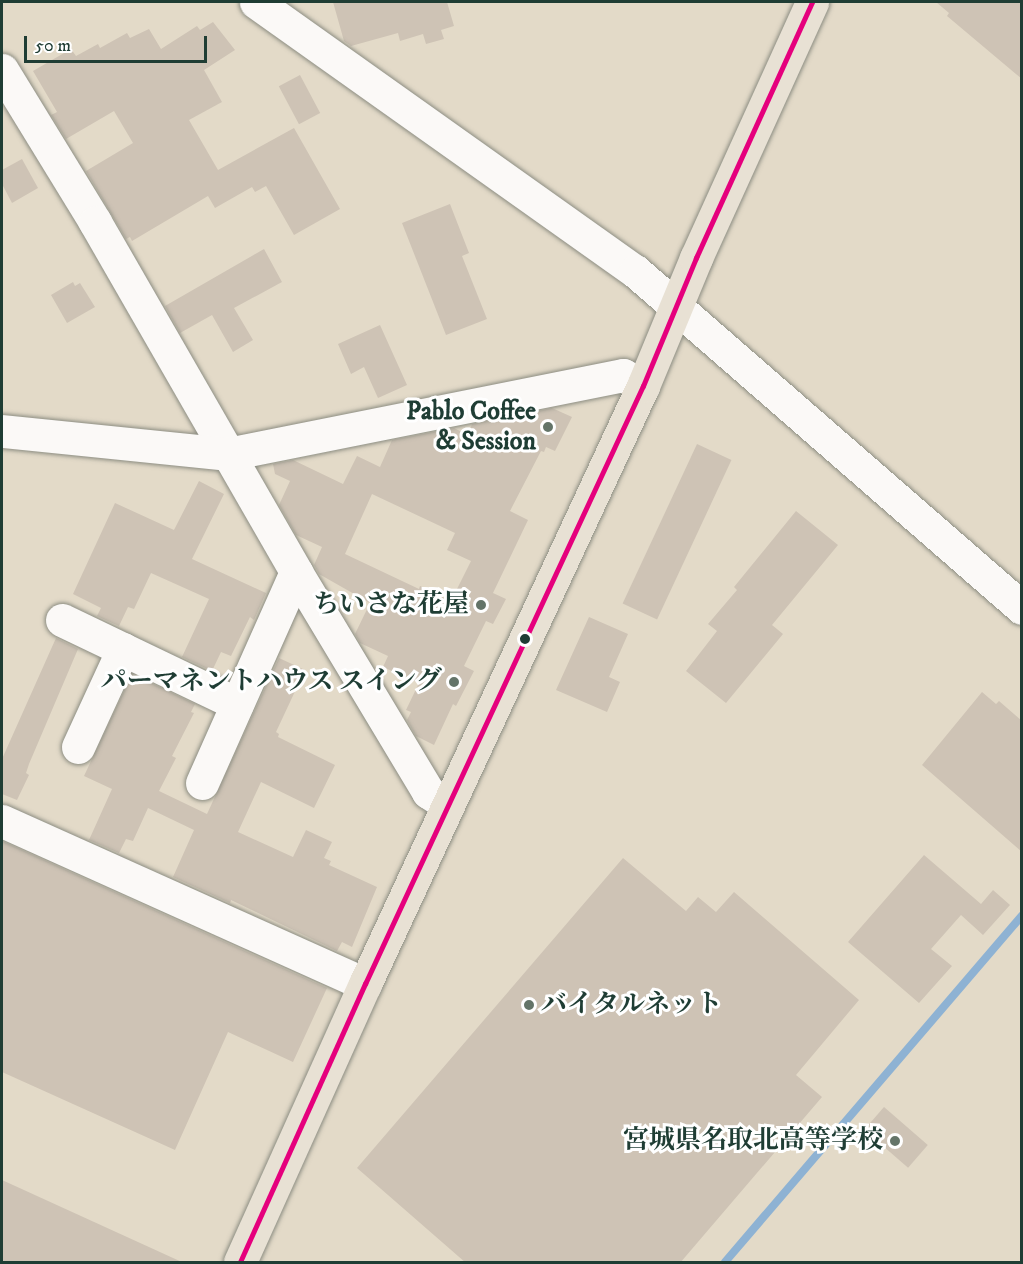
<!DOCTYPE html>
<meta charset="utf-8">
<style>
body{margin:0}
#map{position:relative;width:1023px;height:1264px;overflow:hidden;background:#e3dac8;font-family:"IM FELL DW Pica","Noto Serif JP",serif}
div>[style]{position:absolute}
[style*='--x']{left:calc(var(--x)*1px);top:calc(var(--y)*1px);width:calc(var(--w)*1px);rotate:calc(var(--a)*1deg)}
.stream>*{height:8px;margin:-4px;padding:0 4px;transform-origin:4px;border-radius:4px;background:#8eb2d3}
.building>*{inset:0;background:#cec3b5;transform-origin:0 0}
.roads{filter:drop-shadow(0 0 2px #8c8d82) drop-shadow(0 0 2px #8c8d82)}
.minor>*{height:33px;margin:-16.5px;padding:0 16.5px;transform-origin:16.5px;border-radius:16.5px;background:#fbf9f7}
.major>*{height:33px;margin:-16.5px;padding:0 16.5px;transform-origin:16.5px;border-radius:16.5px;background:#e8e1d4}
.bus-1>*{height:4.5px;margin:-2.25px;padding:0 2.25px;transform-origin:2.25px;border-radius:2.25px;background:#e5007d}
.dots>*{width:16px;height:16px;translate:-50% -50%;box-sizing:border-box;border:3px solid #fff;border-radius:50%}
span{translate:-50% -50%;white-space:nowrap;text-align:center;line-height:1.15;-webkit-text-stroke:6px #fff;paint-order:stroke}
.poi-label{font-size:26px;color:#1f3d34;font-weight:700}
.right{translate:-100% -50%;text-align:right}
.left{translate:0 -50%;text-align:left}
.frame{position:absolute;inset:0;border:3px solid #1f3d34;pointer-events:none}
.scale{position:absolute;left:24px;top:36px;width:183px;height:27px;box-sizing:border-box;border:3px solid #1f3d34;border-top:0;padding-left:8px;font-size:18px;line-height:21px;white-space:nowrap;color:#1f3d34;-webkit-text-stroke:4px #fff;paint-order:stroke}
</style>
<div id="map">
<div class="stream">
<i style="--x:725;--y:1262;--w:457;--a:-49.4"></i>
</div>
<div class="building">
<i style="clip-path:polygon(333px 2px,447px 2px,454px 26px,441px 30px,444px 39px,426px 44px,423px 34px,400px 41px,398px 33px,351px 46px,344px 41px)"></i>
<i style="clip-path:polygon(936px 2px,1022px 2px,1022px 79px,947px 16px,949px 13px)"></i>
<i style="clip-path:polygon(213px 22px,235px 50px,204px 70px,222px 102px,189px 120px,218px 170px,294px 128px,340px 209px,294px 235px,266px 186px,255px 192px,252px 187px,215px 208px,208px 196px,132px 241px,130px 237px,126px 239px,86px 171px,133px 143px,114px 111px,66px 139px,51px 115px,57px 112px,33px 71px,71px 49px,76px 56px,98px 44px,100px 48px,127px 33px,130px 38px,149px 29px,161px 49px,197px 26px,200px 30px)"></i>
<i style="left:300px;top:75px;width:43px;height:24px;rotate:62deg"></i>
<i style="clip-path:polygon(22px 159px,38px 188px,12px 203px,2px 184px,2px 170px)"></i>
<i style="clip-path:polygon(450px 204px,469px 253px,462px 256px,487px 319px,446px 335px,402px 223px)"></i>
<i style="clip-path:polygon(264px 249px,282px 282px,234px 308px,253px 340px,233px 352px,212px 315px,180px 333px,165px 306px)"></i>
<i style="clip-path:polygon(73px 282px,75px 286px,80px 283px,95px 307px,67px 323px,51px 295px)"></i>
<i style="clip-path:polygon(380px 325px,407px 385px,378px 398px,364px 367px,351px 374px,338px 344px)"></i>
<i style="clip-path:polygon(evenodd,552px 408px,572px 417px,555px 451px,546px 447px,544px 452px,541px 451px,510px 511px,528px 520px,493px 593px,506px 599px,493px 624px,486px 621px,464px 666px,474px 671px,456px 706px,453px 704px,434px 745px,416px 736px,407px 720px,411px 712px,406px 710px,419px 683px,383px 667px,388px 656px,360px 643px,355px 634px,370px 603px,319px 574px,314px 565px,322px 547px,296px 535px,279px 505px,290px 481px,275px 474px,273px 464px,293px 460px,343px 484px,357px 456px,380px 467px,392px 440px,454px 428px,468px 435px,472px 424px,520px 415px,531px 419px,534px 412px,552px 408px,372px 494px,455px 533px,447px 550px,471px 561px,451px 601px,420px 586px,419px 589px,345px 554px,372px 494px)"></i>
<i style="left:697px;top:444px;width:38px;height:176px;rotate:25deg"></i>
<i style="clip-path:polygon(199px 481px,224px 494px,192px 559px,266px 593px,254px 620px,250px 617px,231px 656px,221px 652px,212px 671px,182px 657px,209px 599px,151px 573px,134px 609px,128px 607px,119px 626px,97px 616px,101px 608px,73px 594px,115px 503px,174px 530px)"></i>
<i style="clip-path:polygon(796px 511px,838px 545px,772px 625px,783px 634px,726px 703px,686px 671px,717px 631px,708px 624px,737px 590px,734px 587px)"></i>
<i style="clip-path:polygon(589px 617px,628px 634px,609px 677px,620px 682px,607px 712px,556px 690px)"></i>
<i style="clip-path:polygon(56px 638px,78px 649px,29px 764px,26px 773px,29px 775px,17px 800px,2px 794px,2px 759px)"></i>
<i style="clip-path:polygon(279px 658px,305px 670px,276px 732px,279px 734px,278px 737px,335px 765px,314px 808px,261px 782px,238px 832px,293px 857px,306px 830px,332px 842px,324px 858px,331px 861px,329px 865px,377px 887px,352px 947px,342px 942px,337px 951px,231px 900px,230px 903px,173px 877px,194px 830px,148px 808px,133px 841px,126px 839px,119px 853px,89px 840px,112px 789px,84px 776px,132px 674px,195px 704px,191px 712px,194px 713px,172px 756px,176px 758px,159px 791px,207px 814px)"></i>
<i style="clip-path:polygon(982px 692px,996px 704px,999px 701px,1022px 721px,1022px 852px,922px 765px)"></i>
<i style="clip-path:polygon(2px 841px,327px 988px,293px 1062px,228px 1032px,175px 1150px,2px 1072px)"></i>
<i style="clip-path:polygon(924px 855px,981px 904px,993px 890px,1010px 905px,983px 935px,961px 915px,931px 949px,952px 966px,919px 1003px,848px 942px)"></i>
<i style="clip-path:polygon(623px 858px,686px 911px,698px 897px,716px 912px,734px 892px,859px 1000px,796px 1075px,822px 1097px,680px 1263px,466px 1263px,357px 1168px)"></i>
<i style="left:884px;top:1107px;width:58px;height:30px;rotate:41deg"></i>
<i style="clip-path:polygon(2px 1180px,184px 1263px,2px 1263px)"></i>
</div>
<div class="roads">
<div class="minor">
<i style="--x:256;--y:2;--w:465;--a:35.4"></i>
<i style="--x:635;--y:271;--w:513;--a:41.05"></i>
<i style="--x:2;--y:70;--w:178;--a:58.5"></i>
<i style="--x:95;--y:222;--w:404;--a:60.1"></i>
<i style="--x:296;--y:572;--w:257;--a:59"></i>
<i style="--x:428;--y:792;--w:24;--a:33"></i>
<i style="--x:2;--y:431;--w:227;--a:5.8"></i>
<i style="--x:228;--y:454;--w:403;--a:-11.3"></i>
<i style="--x:623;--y:375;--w:23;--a:29"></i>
<i style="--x:62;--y:620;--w:194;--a:25.6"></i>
<i style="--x:78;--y:747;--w:108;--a:-65.3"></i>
<i style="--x:202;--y:783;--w:231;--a:-66"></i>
<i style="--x:2;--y:821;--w:398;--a:24.2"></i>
</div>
<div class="major">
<i style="--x:240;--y:1262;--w:305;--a:-65.8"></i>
<i style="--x:365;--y:984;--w:659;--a:-65.07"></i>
<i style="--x:643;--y:386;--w:139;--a:-67.5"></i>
<i style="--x:696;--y:258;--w:281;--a:-65.6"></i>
</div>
</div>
<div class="bus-1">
<i style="--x:240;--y:1262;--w:305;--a:-65.8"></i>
<i style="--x:365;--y:984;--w:659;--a:-65.07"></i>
<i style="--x:643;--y:386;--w:139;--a:-67.5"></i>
<i style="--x:696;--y:258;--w:281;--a:-65.6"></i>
</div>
<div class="dots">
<i style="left:548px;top:427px;background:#647468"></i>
<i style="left:481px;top:605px;background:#647468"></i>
<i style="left:525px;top:639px;background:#1f3d34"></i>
<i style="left:454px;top:682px;background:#647468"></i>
<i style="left:529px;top:1005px;background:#647468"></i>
<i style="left:895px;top:1141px;background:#647468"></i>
</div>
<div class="poi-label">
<span class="right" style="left:536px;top:427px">Pablo Coffee<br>&amp; Session</span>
<span class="right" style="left:469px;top:605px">ちいさな花屋</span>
<span class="right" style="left:442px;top:682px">パーマネントハウス スイング</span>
<span class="left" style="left:541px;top:1005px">バイタルネット</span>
<span class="right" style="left:883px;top:1141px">宮城県名取北高等学校</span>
</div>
<div class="frame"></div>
<div class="scale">50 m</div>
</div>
